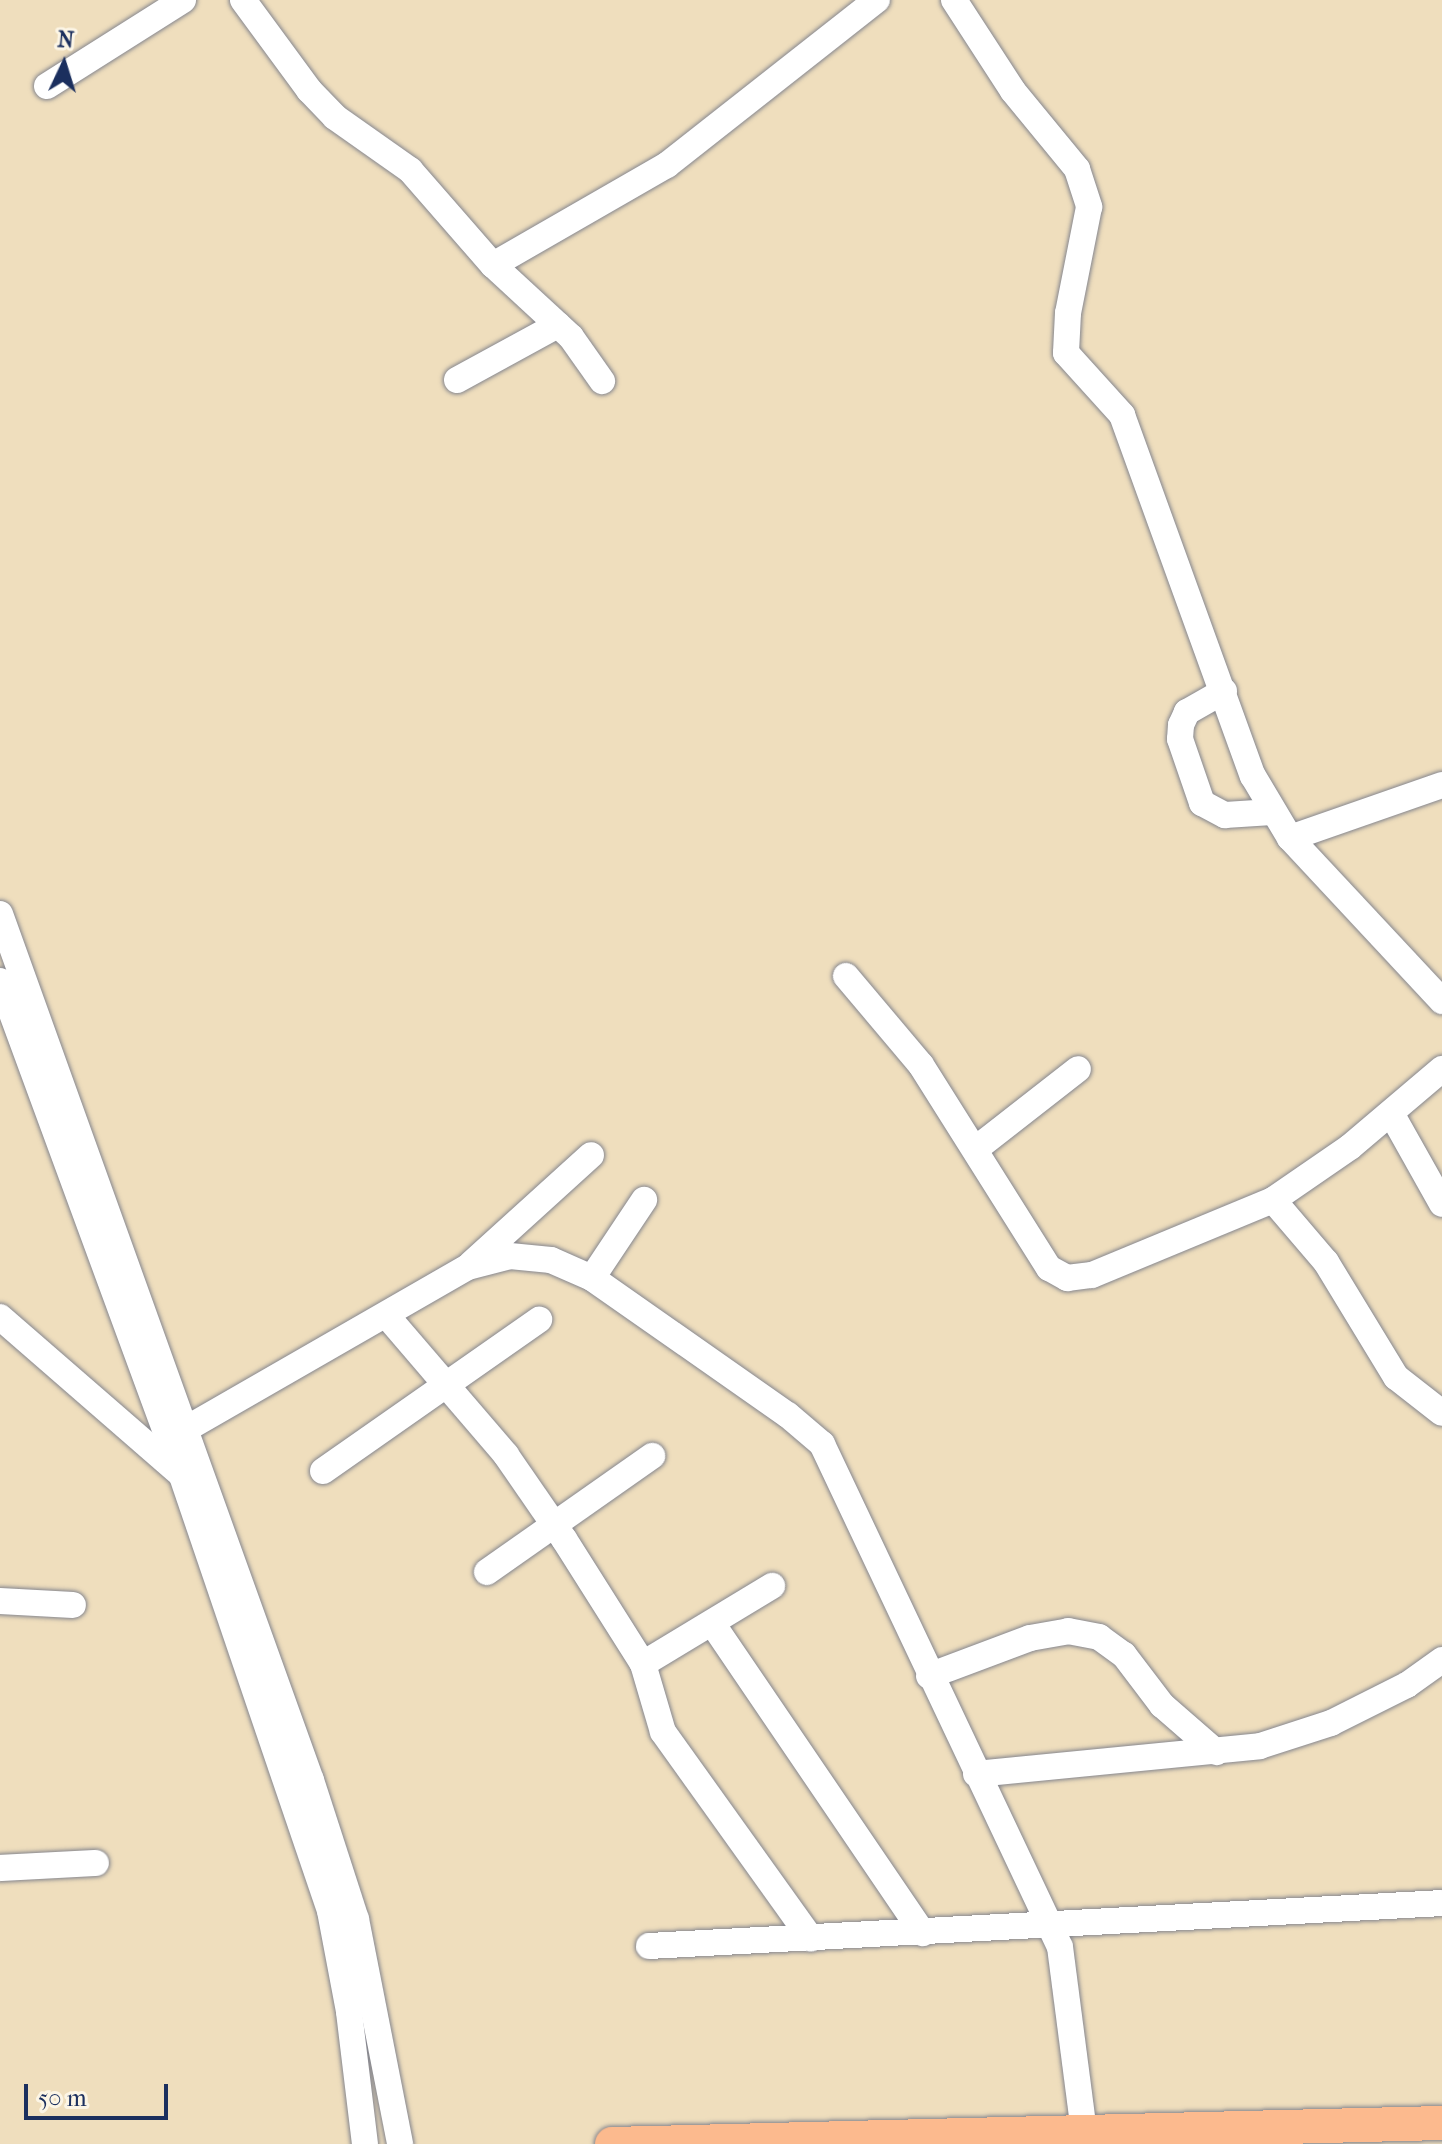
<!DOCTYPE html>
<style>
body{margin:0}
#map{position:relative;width:1442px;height:2144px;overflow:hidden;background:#efdebd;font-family:"IM FELL French Canon",serif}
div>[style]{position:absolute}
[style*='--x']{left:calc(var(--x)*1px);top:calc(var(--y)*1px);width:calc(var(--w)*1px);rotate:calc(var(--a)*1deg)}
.roads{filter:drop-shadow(0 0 2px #85868e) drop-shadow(0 0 2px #85868e)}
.minor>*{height:26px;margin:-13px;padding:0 13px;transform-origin:13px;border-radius:13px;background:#fff}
.major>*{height:34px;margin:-17px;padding:0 17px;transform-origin:17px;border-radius:17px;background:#fcba8e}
span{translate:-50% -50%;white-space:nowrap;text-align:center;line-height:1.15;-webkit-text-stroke:8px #fcf5e5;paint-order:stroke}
.north{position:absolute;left:24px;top:24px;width:80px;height:80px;-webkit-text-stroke:6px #fcf5e5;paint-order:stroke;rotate:4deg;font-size:22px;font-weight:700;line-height:32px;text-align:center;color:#1b2f5e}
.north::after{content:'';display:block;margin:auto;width:28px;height:36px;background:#1b2f5e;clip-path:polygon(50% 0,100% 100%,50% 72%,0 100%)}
.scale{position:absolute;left:24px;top:2084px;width:144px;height:36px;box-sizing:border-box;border:4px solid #1b2f5e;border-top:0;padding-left:10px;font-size:24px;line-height:28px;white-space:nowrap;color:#1b2f5e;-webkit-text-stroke:6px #fcf5e5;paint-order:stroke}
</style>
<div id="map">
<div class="roads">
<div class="minor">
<i style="--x:243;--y:0;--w:112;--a:53.7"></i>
<i style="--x:309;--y:90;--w:37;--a:46"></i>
<i style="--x:335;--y:117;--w:92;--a:35.2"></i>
<i style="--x:410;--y:170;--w:126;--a:48.9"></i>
<i style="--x:493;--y:265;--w:201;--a:-29.9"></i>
<i style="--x:667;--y:165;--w:267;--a:-38.2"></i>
<i style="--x:954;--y:0;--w:108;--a:57"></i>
<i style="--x:1013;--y:91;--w:101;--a:50.6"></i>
<i style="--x:1077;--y:169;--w:40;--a:72"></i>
<i style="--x:1089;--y:207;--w:108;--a:101.2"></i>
<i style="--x:1068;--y:313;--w:40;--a:92.9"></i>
<i style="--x:1066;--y:353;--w:84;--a:47.9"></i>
<i style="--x:1122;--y:415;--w:384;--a:70.1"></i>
<i style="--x:1253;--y:776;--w:72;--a:59.2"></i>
<i style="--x:1290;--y:838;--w:223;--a:47"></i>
<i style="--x:47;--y:86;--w:161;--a:-32.3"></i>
<i style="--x:493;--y:265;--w:106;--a:42.7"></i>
<i style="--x:571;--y:337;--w:54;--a:54.8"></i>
<i style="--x:457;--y:380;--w:115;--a:-28.6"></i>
<i style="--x:1224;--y:691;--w:43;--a:150.4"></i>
<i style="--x:1187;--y:712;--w:14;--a:115"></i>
<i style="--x:1181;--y:725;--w:14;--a:94"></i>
<i style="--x:1180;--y:739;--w:68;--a:71"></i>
<i style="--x:1202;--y:803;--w:26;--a:28"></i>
<i style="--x:1225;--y:815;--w:47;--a:-3.7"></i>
<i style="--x:1290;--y:838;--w:161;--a:-19.2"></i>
<i style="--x:0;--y:914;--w:920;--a:70.25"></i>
<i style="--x:311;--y:1780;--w:146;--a:72.1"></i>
<i style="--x:356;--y:1919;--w:229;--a:78.9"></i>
<i style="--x:846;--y:976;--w:116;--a:49.9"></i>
<i style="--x:921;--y:1065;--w:240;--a:57.8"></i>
<i style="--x:1049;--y:1268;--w:21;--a:29"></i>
<i style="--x:1067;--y:1278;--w:25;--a:-7"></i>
<i style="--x:1092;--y:1275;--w:196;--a:-22.5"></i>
<i style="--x:1273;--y:1200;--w:93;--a:-34.5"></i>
<i style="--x:1350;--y:1147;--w:121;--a:-40.3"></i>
<i style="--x:0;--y:981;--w:527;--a:69.81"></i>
<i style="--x:182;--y:1476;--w:459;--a:71.2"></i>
<i style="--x:330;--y:1911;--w:103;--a:79.3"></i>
<i style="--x:349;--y:2012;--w:133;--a:83.1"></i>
<i style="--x:1391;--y:1113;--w:104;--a:60.7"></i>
<i style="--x:977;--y:1148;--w:128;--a:-38"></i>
<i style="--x:1273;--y:1200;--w:82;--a:49.5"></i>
<i style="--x:1326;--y:1262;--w:135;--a:58.7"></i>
<i style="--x:1396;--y:1377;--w:58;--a:38"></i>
<i style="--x:471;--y:1264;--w:162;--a:-42.2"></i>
<i style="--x:592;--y:1278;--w:94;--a:-56.3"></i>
<i style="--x:387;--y:1316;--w:183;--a:49.4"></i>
<i style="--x:506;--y:1455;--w:102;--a:55.4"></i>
<i style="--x:564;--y:1539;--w:148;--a:57.7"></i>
<i style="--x:643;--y:1664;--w:71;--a:73.6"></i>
<i style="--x:663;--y:1732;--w:254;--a:54.4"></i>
<i style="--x:0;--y:1317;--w:236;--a:41"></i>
<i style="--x:186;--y:1429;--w:325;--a:-29.9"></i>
<i style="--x:468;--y:1267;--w:43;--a:-14.7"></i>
<i style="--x:510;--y:1256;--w:41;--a:5.6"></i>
<i style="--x:551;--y:1260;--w:45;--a:23.7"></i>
<i style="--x:592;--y:1278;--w:239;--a:35"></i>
<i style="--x:788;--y:1415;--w:45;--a:40.5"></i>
<i style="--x:822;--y:1444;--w:556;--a:64.68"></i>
<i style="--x:1060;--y:1947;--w:187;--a:82.6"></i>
<i style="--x:323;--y:1471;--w:264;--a:-35"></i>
<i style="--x:487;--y:1572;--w:202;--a:-35.1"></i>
<i style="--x:0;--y:1601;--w:73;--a:3.1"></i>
<i style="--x:712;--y:1623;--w:375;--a:55.8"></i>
<i style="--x:643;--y:1664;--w:151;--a:-31.2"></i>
<i style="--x:929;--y:1676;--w:108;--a:-20.6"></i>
<i style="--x:1030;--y:1638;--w:39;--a:-10"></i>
<i style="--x:1068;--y:1631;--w:32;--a:11"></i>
<i style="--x:1099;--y:1637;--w:31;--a:36"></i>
<i style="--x:1124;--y:1655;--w:63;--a:52.8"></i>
<i style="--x:1162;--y:1705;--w:72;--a:41"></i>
<i style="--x:976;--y:1774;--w:285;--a:-5.6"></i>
<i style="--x:1260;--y:1746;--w:75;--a:-17.9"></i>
<i style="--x:1331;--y:1723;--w:85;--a:-26.6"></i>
<i style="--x:1407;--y:1685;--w:43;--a:-35.5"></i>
<i style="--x:0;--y:1868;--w:96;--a:-3"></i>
<i style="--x:649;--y:1946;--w:794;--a:-3.1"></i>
</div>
<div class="major">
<i style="--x:612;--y:2144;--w:830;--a:-1.45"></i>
</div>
</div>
<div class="north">N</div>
<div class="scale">50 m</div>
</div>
